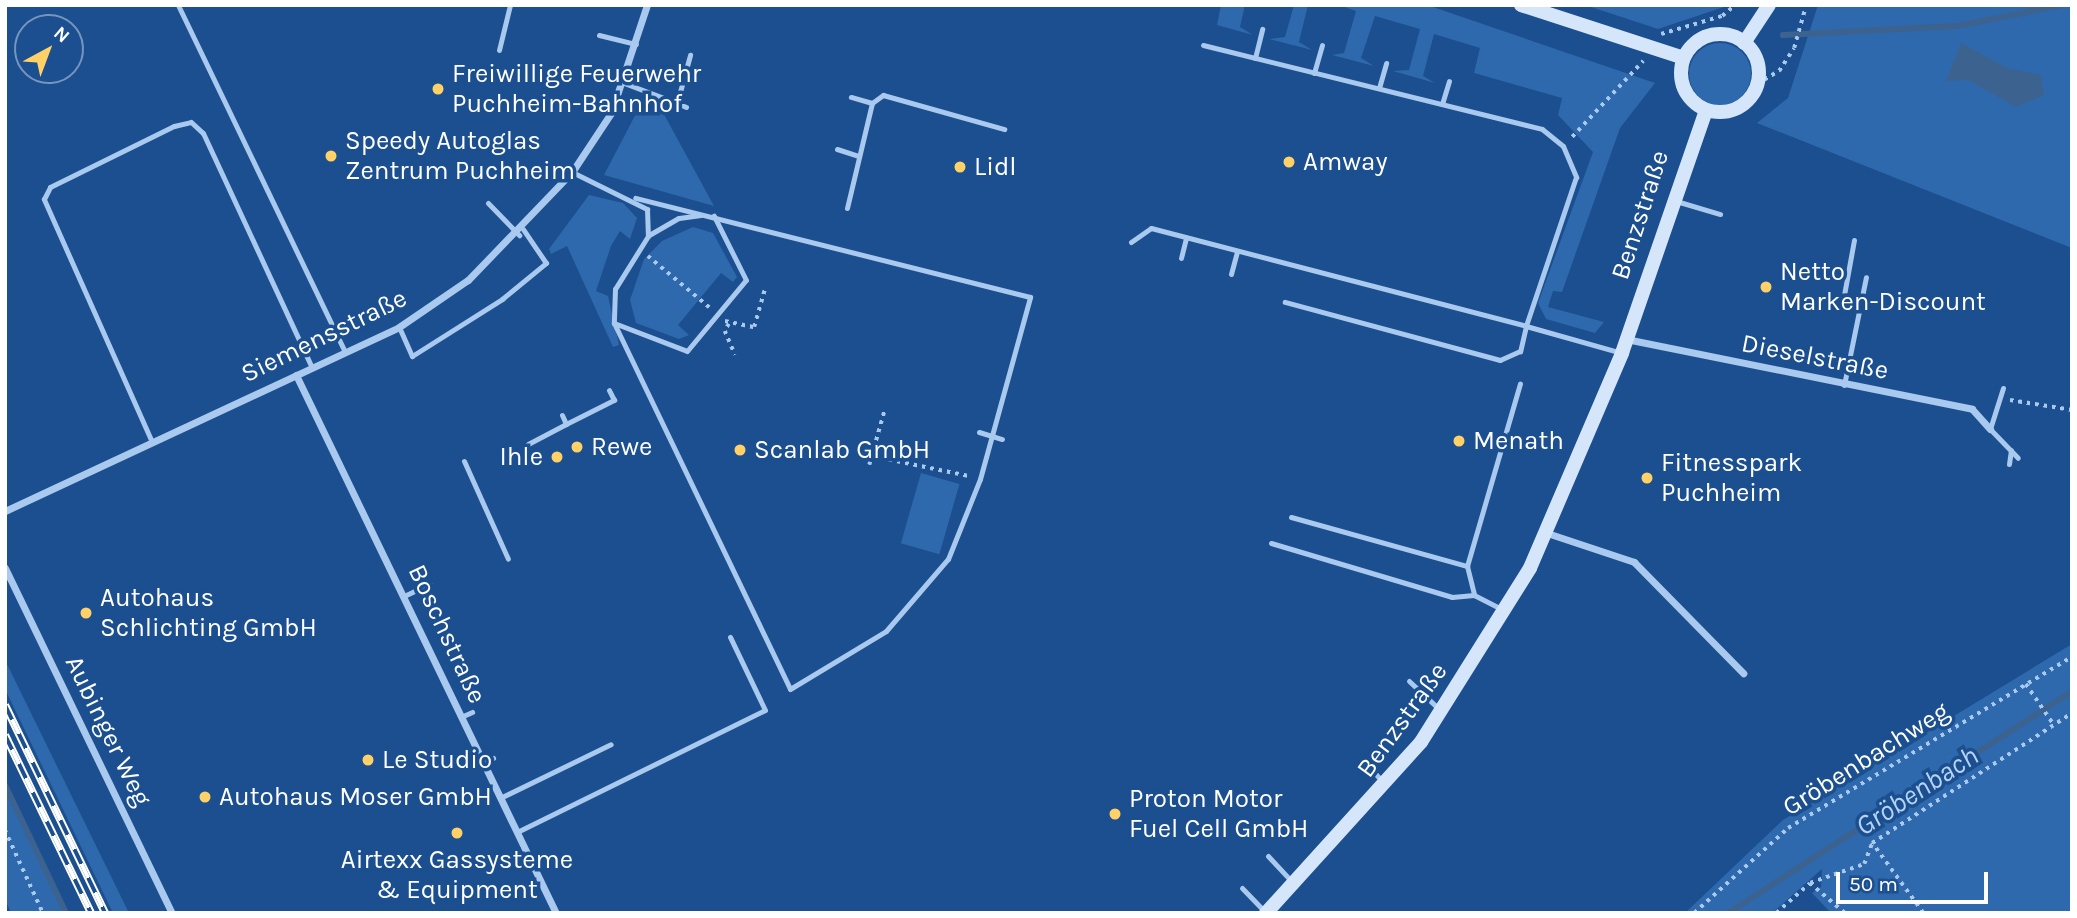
<!DOCTYPE html>
<meta charset="utf-8">
<style>
body{margin:0}
#map{position:relative;width:2077px;height:918px;overflow:hidden;background:#1b4f8f;font-family:Karla,sans-serif}
div>[style]{position:absolute}
[style*='--x']{left:calc(var(--x)*1px);top:calc(var(--y)*1px);width:calc(var(--w)*1px);rotate:calc(var(--a)*1deg)}
.green>*{inset:0;background:#2e69ad;transform-origin:0 0}
.round{border-radius:50%}
.water>*{inset:0;background:#3c6290}
.stream>*{height:6px;margin:-3px;padding:0 3px;transform-origin:3px;border-radius:3px;background:#3c6290}
.path>*{height:3.5px;margin-top:-1.75px;transform-origin:0;background:repeating-linear-gradient(90deg,#a9c9ee 0 3.5px,transparent 0 8.5px)}
.lane>*{height:5px;margin:-2.5px;padding:0 2.5px;transform-origin:2.5px;border-radius:2.5px;background:#a9c9ee}
.street>*{height:7px;margin:-3.5px;padding:0 3.5px;transform-origin:3.5px;border-radius:3.5px;background:#a9c9ee}
.secondary>*{height:14px;margin:-7px;padding:0 7px;transform-origin:7px;border-radius:7px;background:#d6e6fa}
.secondary>.ring{margin:-7px;padding:0;box-sizing:content-box;background:none;border:14px solid #d6e6fa;border-radius:50%}
.rail>*{height:8px;margin-top:-4px;transform-origin:0;background:repeating-linear-gradient(90deg,#1b4f8f 0 16px,#fff 0 32px);box-sizing:border-box;border-block:2px solid #fff}
.dots>*{width:19px;height:19px;translate:-50% -50%;box-sizing:border-box;border:4px solid #1b4f8f;border-radius:50%}
span{translate:-50% -50%;white-space:nowrap;text-align:center;line-height:1.15;-webkit-text-stroke:7px #1b4f8f;paint-order:stroke}
.poi-label{font-size:26px;color:#fff}
.left{translate:0 -50%;text-align:left}
.right{translate:-100% -50%;text-align:right}
.street-label{font-size:26px;color:#fff}
.water-label{font-size:28px;color:#b5d3f5;font-style:italic}
.frame{position:absolute;inset:0;border:7px solid #fff;pointer-events:none}
.north{position:absolute;left:14px;top:14px;width:70px;height:70px;box-sizing:border-box;background:#1b4f8f;border:2px solid #7695bc;border-radius:50%;rotate:41deg;font-size:19px;font-weight:700;line-height:28px;text-align:center;color:#fff}
.north::after{content:'';display:block;margin:auto;width:24px;height:32px;background:#ffd166;clip-path:polygon(50% 0,100% 100%,50% 72%,0 100%)}
.scale{position:absolute;left:1836px;top:872px;width:152px;height:32px;box-sizing:border-box;border:4px solid #fff;border-top:0;padding-left:9px;font-size:21px;line-height:24px;white-space:nowrap;color:#fff;-webkit-text-stroke:5px #1b4f8f;paint-order:stroke}
</style>
<div id="map">
<div class="green">
<i style="clip-path:polygon(1221px 5px,1245px 5px,1240px 27px,1253px 35px,1217px 25px)"></i>
<i style="clip-path:polygon(1294px 5px,1308px 5px,1299px 42px,1312px 50px,1269px 39px,1285px 37px)"></i>
<i style="clip-path:polygon(1339px 5px,1427px 5px,1655px 83px,1620px 128px,1562px 292px,1553px 291px,1548px 307px,1604px 322px,1595px 333px,1546px 319px,1538px 303px,1593px 152px,1558px 115px,1562px 98px,1474px 73px,1480px 48px,1434px 34px,1423px 76px,1435px 83px,1393px 71px,1409px 70px,1420px 29px,1375px 16px,1361px 58px,1374px 66px,1332px 55px,1344px 53px,1356px 11px)"></i>
<i style="clip-path:polygon(1585px 5px,1730px 5px,1658px 29px)"></i>
<i style="clip-path:polygon(1818px 5px,2072px 5px,2072px 248px,1757px 123px,1788px 98px)"></i>
<i class="round" style="left:1689px;top:43px;width:62px;height:62px"></i>
<i style="clip-path:polygon(641px 104px,660px 107px,714px 206px,604px 175px)"></i>
<i style="clip-path:polygon(589px 195px,623px 203px,637px 218px,630px 239px,620px 231px,611px 246px,596px 291px,608px 296px,619px 345px,613px 347px,567px 246px,551px 254px,549px 249px)"></i>
<i style="clip-path:polygon(693px 227px,713px 233px,737px 277px,733px 282px,721px 273px,678px 325px,689px 335px,679px 339px,636px 323px,630px 300px,644px 259px,662px 241px)"></i>
<i style="left:921px;top:473px;width:40px;height:73px;rotate:16deg"></i>
<i style="clip-path:polygon(2072px 644px,2072px 913px,1831px 913px,1812px 893px,1821px 887px,1822px 869px,1772px 913px,1685px 913px,1783px 820px)"></i>
<i style="clip-path:polygon(5px 660px,129px 913px,113px 913px,5px 689px)"></i>
<i style="clip-path:polygon(5px 784px,68px 913px,11px 913px,5px 899px)"></i>
</div>
<div class="water">
<i style="clip-path:polygon(1961px 43px,2007px 68px,2041px 75px,2044px 95px,2016px 107px,1968px 80px,1946px 81px)"></i>
</div>
<div class="stream">
<i style="--x:1783;--y:35;--w:174;--a:-3"></i>
<i style="--x:1957;--y:26;--w:107;--a:-11.3"></i>
<i style="--x:5;--y:785;--w:142;--a:64.5"></i>
<i style="--x:1728;--y:913;--w:409;--a:-32.8"></i>
</div>
<div class="path">
<i style="--x:1661;--y:34;--w:64;--a:-16.4"></i>
<i style="--x:1722;--y:16;--w:17;--a:-40"></i>
<i style="--x:1757;--y:84;--w:26;--a:-31"></i>
<i style="--x:1779;--y:71;--w:27;--a:-57"></i>
<i style="--x:1794;--y:48;--w:45;--a:-74.4"></i>
<i style="--x:1572;--y:137;--w:104;--a:-46.9"></i>
<i style="--x:648;--y:256;--w:80;--a:39.9"></i>
<i style="--x:725;--y:321;--w:30;--a:12"></i>
<i style="--x:754;--y:327;--w:41;--a:-74.2"></i>
<i style="--x:729;--y:324;--w:8;--a:120"></i>
<i style="--x:725;--y:331;--w:26;--a:67"></i>
<i style="--x:2010;--y:400;--w:63;--a:9.2"></i>
<i style="--x:872;--y:456;--w:99;--a:11.7"></i>
<i style="--x:869;--y:465;--w:59;--a:-74.3"></i>
<i style="--x:2026;--y:684;--w:50;--a:55.7"></i>
<i style="--x:5;--y:830;--w:91;--a:65.4"></i>
<i style="--x:1810;--y:883;--w:46;--a:40.6"></i>
<i style="--x:1694;--y:913;--w:127;--a:-42.1"></i>
<i style="--x:1788;--y:828;--w:332;--a:-31.1"></i>
<i style="--x:1776;--y:913;--w:45;--a:-41.4"></i>
<i style="--x:1810;--y:883;--w:57;--a:-19.4"></i>
<i style="--x:1864;--y:864;--w:22;--a:-69"></i>
<i style="--x:1923;--y:913;--w:87;--a:-126.1"></i>
<i style="--x:1872;--y:843;--w:239;--a:-33"></i>
</div>
<div class="lane">
<i style="--x:178;--y:5;--w:385;--a:64.3"></i>
<i style="--x:599;--y:35;--w:38;--a:14"></i>
<i style="--x:1203;--y:45;--w:349;--a:13.9"></i>
<i style="--x:1542;--y:129;--w:27;--a:39"></i>
<i style="--x:1563;--y:146;--w:34;--a:67"></i>
<i style="--x:1576;--y:177;--w:157;--a:108.6"></i>
<i style="--x:1526;--y:326;--w:100;--a:15.7"></i>
<i style="--x:499;--y:50;--w:46;--a:-76.3"></i>
<i style="--x:1255;--y:58;--w:30;--a:-76"></i>
<i style="--x:1314;--y:73;--w:29;--a:-74"></i>
<i style="--x:624;--y:83;--w:57;--a:20.7"></i>
<i style="--x:1379;--y:88;--w:26;--a:-74"></i>
<i style="--x:872;--y:103;--w:14;--a:-36"></i>
<i style="--x:883;--y:95;--w:126;--a:15.7"></i>
<i style="--x:1442;--y:104;--w:24;--a:-73"></i>
<i style="--x:686;--y:107;--w:10;--a:-156"></i>
<i style="--x:677;--y:103;--w:50;--a:-74.8"></i>
<i style="--x:837;--y:149;--w:23;--a:18"></i>
<i style="--x:572;--y:172;--w:84;--a:26.3"></i>
<i style="--x:647;--y:209;--w:27;--a:88"></i>
<i style="--x:648;--y:236;--w:62;--a:121.9"></i>
<i style="--x:615;--y:289;--w:34;--a:92"></i>
<i style="--x:614;--y:323;--w:406;--a:64.3"></i>
<i style="--x:790;--y:689;--w:112;--a:-31.1"></i>
<i style="--x:886;--y:631;--w:95;--a:-49.3"></i>
<i style="--x:948;--y:559;--w:86;--a:-68.2"></i>
<i style="--x:980;--y:479;--w:189;--a:-74.6"></i>
<i style="--x:1030;--y:297;--w:407;--a:-165.9"></i>
<i style="--x:1676;--y:201;--w:46;--a:16.5"></i>
<i style="--x:488;--y:203;--w:45;--a:45.9"></i>
<i style="--x:847;--y:208;--w:108;--a:-76.6"></i>
<i style="--x:872;--y:103;--w:22;--a:-164"></i>
<i style="--x:649;--y:235;--w:34;--a:-30"></i>
<i style="--x:679;--y:218;--w:22;--a:-8"></i>
<i style="--x:1131;--y:242;--w:24;--a:-35"></i>
<i style="--x:1151;--y:228;--w:388;--a:14.6"></i>
<i style="--x:1526;--y:326;--w:26;--a:103"></i>
<i style="--x:1520;--y:351;--w:22;--a:156"></i>
<i style="--x:1500;--y:360;--w:223;--a:-164.9"></i>
<i style="--x:1181;--y:258;--w:21;--a:-76"></i>
<i style="--x:1231;--y:274;--w:23;--a:-75"></i>
<i style="--x:1842;--y:306;--w:67;--a:-79.7"></i>
<i style="--x:614;--y:323;--w:78;--a:21"></i>
<i style="--x:687;--y:351;--w:92;--a:-50.3"></i>
<i style="--x:746;--y:280;--w:72;--a:-116.6"></i>
<i style="--x:399;--y:327;--w:32;--a:66"></i>
<i style="--x:412;--y:356;--w:107;--a:-32.3"></i>
<i style="--x:502;--y:299;--w:57;--a:-39.3"></i>
<i style="--x:546;--y:263;--w:41;--a:-124.1"></i>
<i style="--x:1844;--y:385;--w:110;--a:-78.5"></i>
<i style="--x:2003;--y:388;--w:43;--a:107.6"></i>
<i style="--x:1990;--y:429;--w:40;--a:46"></i>
<i style="--x:562;--y:415;--w:10;--a:66"></i>
<i style="--x:566;--y:424;--w:54;--a:-26.6"></i>
<i style="--x:614;--y:400;--w:11;--a:-117"></i>
<i style="--x:979;--y:432;--w:24;--a:17"></i>
<i style="--x:152;--y:442;--w:266;--a:-114"></i>
<i style="--x:44;--y:199;--w:13;--a:-63"></i>
<i style="--x:50;--y:187;--w:138;--a:-26.2"></i>
<i style="--x:174;--y:126;--w:17;--a:-13"></i>
<i style="--x:191;--y:122;--w:16;--a:43"></i>
<i style="--x:203;--y:133;--w:259;--a:65.1"></i>
<i style="--x:528;--y:444;--w:43;--a:-27.8"></i>
<i style="--x:464;--y:461;--w:107;--a:65.8"></i>
<i style="--x:2009;--y:464;--w:14;--a:-82"></i>
<i style="--x:1291;--y:517;--w:183;--a:15.6"></i>
<i style="--x:1467;--y:566;--w:30;--a:76"></i>
<i style="--x:1474;--y:595;--w:33;--a:27"></i>
<i style="--x:1271;--y:543;--w:189;--a:16.6"></i>
<i style="--x:1452;--y:597;--w:22;--a:-5"></i>
<i style="--x:1467;--y:566;--w:190;--a:-73.8"></i>
<i style="--x:406;--y:595;--w:26;--a:-25"></i>
<i style="--x:1409;--y:681;--w:42;--a:43.1"></i>
<i style="--x:463;--y:716;--w:10;--a:-24"></i>
<i style="--x:484;--y:762;--w:10;--a:-24"></i>
<i style="--x:1370;--y:768;--w:18;--a:47"></i>
<i style="--x:500;--y:798;--w:123;--a:-25.9"></i>
<i style="--x:517;--y:832;--w:276;--a:-26.2"></i>
<i style="--x:765;--y:710;--w:81;--a:-115.6"></i>
<i style="--x:1268;--y:856;--w:35;--a:47"></i>
<i style="--x:1242;--y:888;--w:32;--a:46"></i>
</div>
<div class="street">
<i style="--x:1626;--y:339;--w:353;--a:11.4"></i>
<i style="--x:1972;--y:409;--w:27;--a:48"></i>
<i style="--x:296;--y:375;--w:598;--a:64.21"></i>
<i style="--x:5;--y:511;--w:435;--a:-25"></i>
<i style="--x:399;--y:327;--w:83;--a:-34.3"></i>
<i style="--x:468;--y:280;--w:150;--a:-46.1"></i>
<i style="--x:572;--y:172;--w:71;--a:-56.5"></i>
<i style="--x:611;--y:113;--w:114;--a:-71.6"></i>
<i style="--x:1547;--y:533;--w:92;--a:18.4"></i>
<i style="--x:1634;--y:562;--w:156;--a:45.5"></i>
<i style="--x:5;--y:568;--w:383;--a:64.2"></i>
</div>
<div class="secondary">
<i style="--x:1521;--y:5;--w:171;--a:18"></i>
<i class="ring" style="left:1681px;top:34px;width:64px;height:64px"></i>
<i style="--x:1744;--y:43;--w:45;--a:-56.7"></i>
<i style="--x:1266;--y:913;--w:231;--a:-47.8"></i>
<i style="--x:1421;--y:742;--w:205;--a:-57.9"></i>
<i style="--x:1530;--y:568;--w:234;--a:-66.8"></i>
<i style="--x:1622;--y:353;--w:257;--a:-70.9"></i>
</div>
<div class="rail">
<i style="--x:5;--y:705;--w:231;--a:64.3"></i>
<i style="--x:5;--y:735;--w:198;--a:64.2"></i>
</div>
<div class="dots">
<i style="left:438px;top:89px;background:#ffd166"></i>
<i style="left:331px;top:156px;background:#ffd166"></i>
<i style="left:1289px;top:162px;background:#ffd166"></i>
<i style="left:960px;top:167px;background:#ffd166"></i>
<i style="left:1766px;top:287px;background:#ffd166"></i>
<i style="left:1459px;top:441px;background:#ffd166"></i>
<i style="left:577px;top:447px;background:#ffd166"></i>
<i style="left:740px;top:450px;background:#ffd166"></i>
<i style="left:557px;top:457px;background:#ffd166"></i>
<i style="left:1647px;top:478px;background:#ffd166"></i>
<i style="left:86px;top:613px;background:#ffd166"></i>
<i style="left:368px;top:760px;background:#ffd166"></i>
<i style="left:205px;top:797px;background:#ffd166"></i>
<i style="left:1115px;top:814px;background:#ffd166"></i>
<i style="left:457px;top:833px;background:#ffd166"></i>
</div>
<div class="poi-label">
<span class="left" style="left:452px;top:89px">Freiwillige Feuerwehr<br>Puchheim-Bahnhof</span>
<span class="left" style="left:345px;top:156px">Speedy Autoglas<br>Zentrum Puchheim</span>
<span class="left" style="left:1303px;top:162px">Amway</span>
<span class="left" style="left:974px;top:167px">Lidl</span>
<span class="left" style="left:1780px;top:287px">Netto<br>Marken-Discount</span>
<span class="left" style="left:1473px;top:441px">Menath</span>
<span class="left" style="left:591px;top:447px">Rewe</span>
<span class="left" style="left:754px;top:450px">Scanlab GmbH</span>
<span class="right" style="left:543px;top:457px">Ihle</span>
<span class="left" style="left:1661px;top:478px">Fitnesspark<br>Puchheim</span>
<span class="left" style="left:100px;top:613px">Autohaus<br>Schlichting GmbH</span>
<span class="left" style="left:382px;top:760px">Le Studio</span>
<span class="left" style="left:219px;top:797px">Autohaus Moser GmbH</span>
<span class="left" style="left:1129px;top:814px">Proton Motor<br>Fuel Cell GmbH</span>
<span style="left:457px;top:875px">Airtexx Gassysteme<br>&amp; Equipment</span>
</div>
<div class="street-label">
<span style="left:1640px;top:215px;rotate:-72deg">Benzstraße</span>
<span style="left:324px;top:336px;rotate:-26deg">Siemensstraße</span>
<span style="left:1815px;top:357px;rotate:11deg">Dieselstraße</span>
<span style="left:447px;top:634px;rotate:65deg">Boschstraße</span>
<span style="left:1402px;top:720px;rotate:-54deg">Benzstraße</span>
<span style="left:108px;top:731px;rotate:64deg">Aubinger Weg</span>
<span style="left:1866px;top:759px;rotate:-32deg">Gröbenbachweg</span>
</div>
<div class="water-label">
<span style="left:1917px;top:791px;rotate:-33deg">Gröbenbach</span>
</div>
<div class="frame"></div>
<div class="north">N</div>
<div class="scale">50 m</div>
</div>
